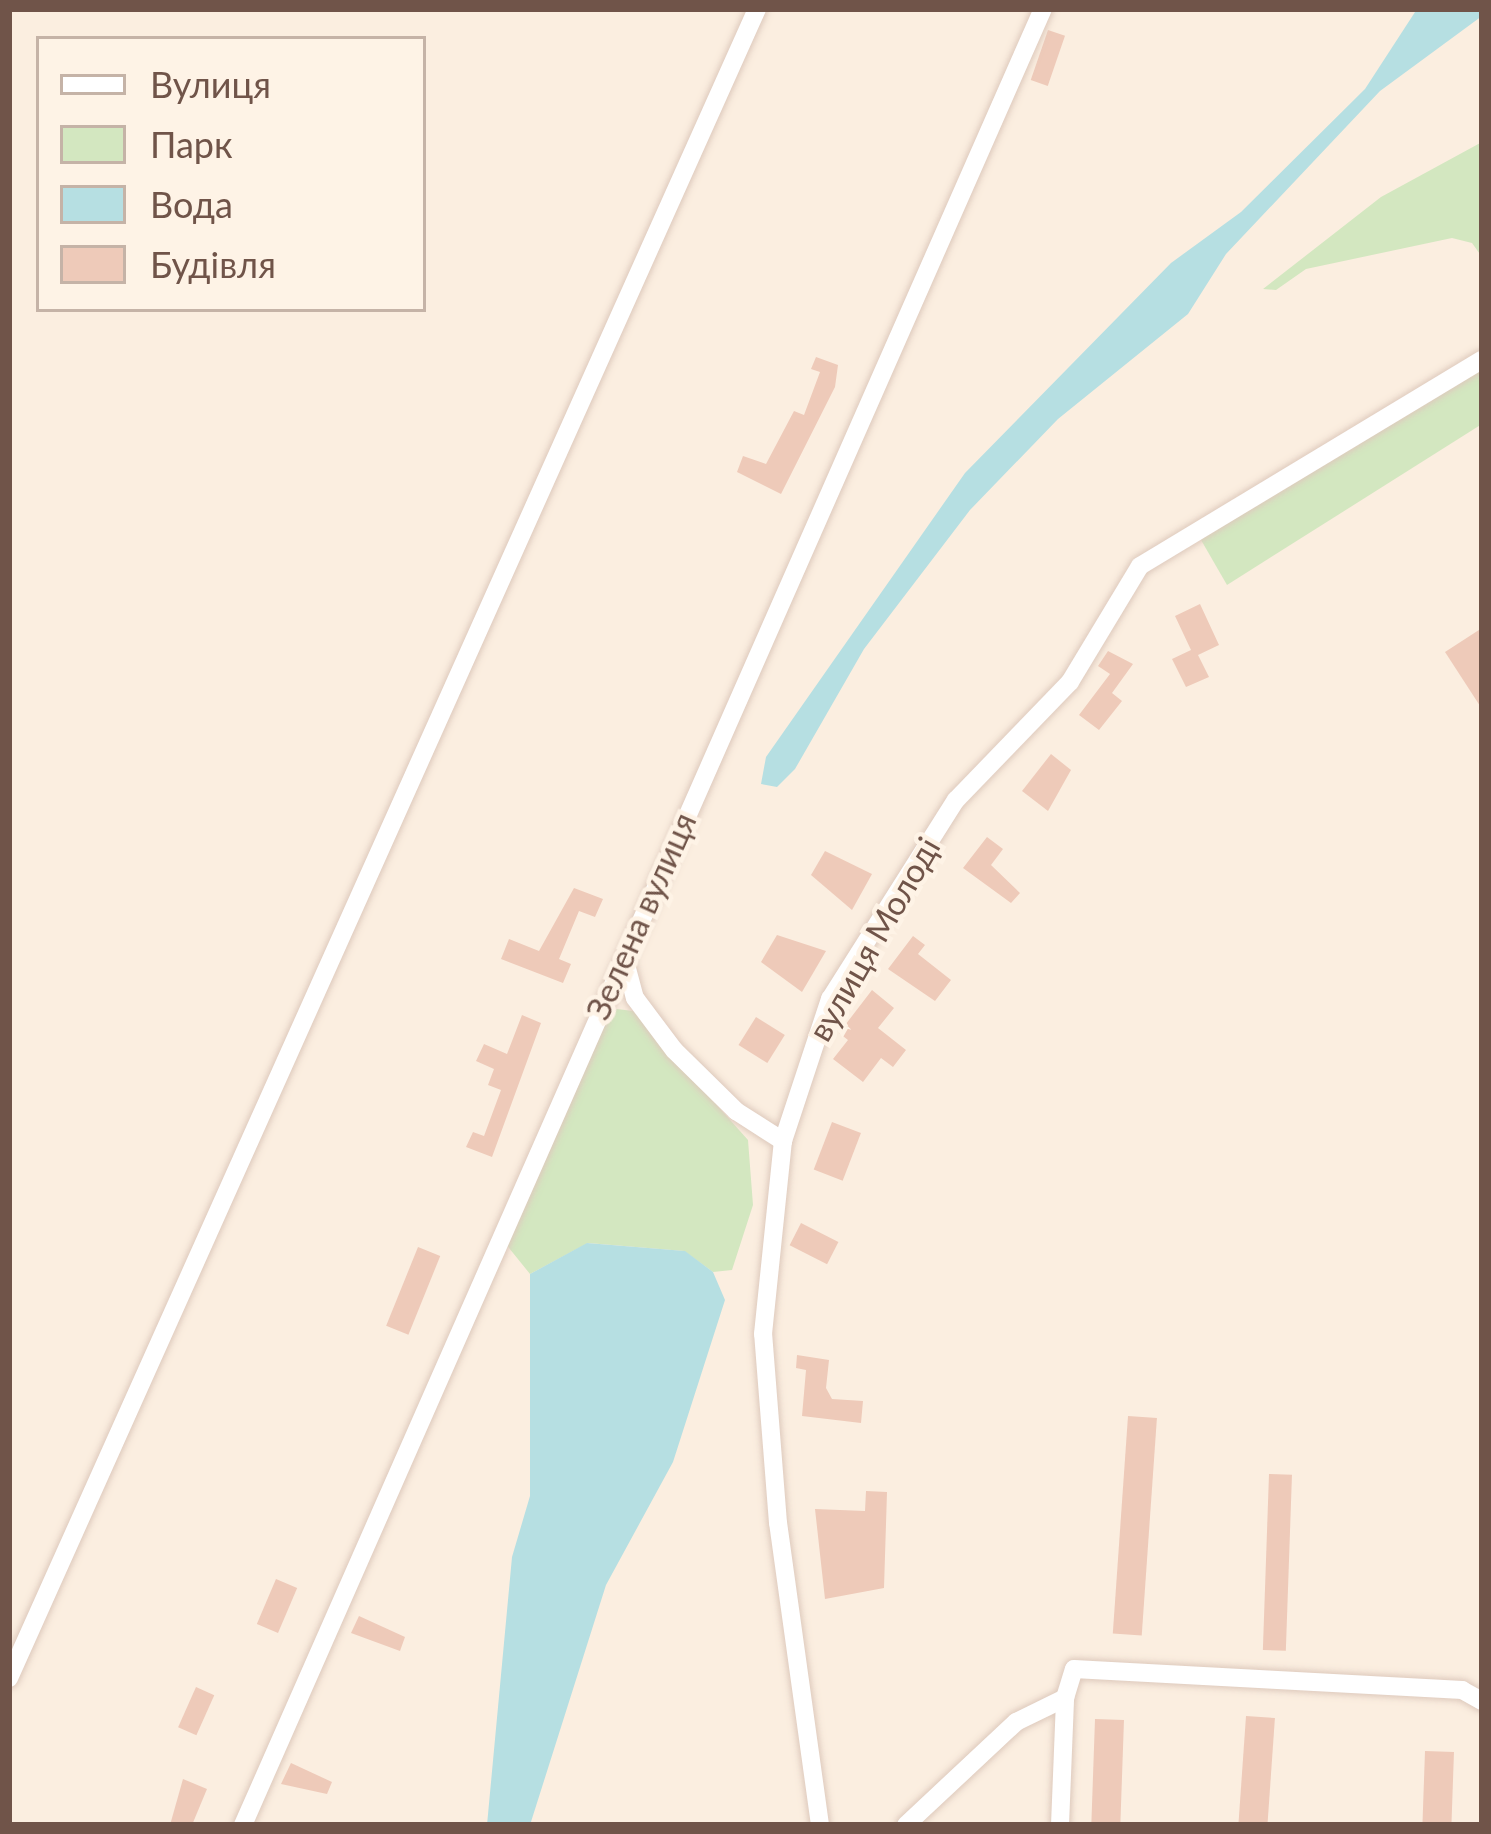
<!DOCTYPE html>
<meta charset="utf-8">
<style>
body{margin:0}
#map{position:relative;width:1491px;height:1834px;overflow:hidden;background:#fbeee0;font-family:Lato,sans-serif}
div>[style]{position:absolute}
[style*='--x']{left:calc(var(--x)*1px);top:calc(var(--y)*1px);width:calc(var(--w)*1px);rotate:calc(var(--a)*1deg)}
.green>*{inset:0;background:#d3e7c0}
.water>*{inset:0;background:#b6dfe2}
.building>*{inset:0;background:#eecab9;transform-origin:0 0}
.roads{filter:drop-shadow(0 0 3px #decabd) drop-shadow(0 0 3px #decabd)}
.minor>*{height:18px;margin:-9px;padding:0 9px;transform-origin:9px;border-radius:9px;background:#fff}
span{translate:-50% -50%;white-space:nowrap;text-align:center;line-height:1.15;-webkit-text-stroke:9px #fef3e6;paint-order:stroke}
.street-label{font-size:33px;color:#705449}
.frame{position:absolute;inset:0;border:12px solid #705449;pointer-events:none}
.legend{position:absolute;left:36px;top:36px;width:390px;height:276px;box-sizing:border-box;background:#fef3e6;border:3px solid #c5b3a7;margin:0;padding:15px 21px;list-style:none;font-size:36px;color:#705449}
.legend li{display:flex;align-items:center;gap:24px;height:60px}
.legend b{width:60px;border:3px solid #c5b3a7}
</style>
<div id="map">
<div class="green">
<i style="clip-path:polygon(1482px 142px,1482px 257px,1472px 243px,1452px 238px,1306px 269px,1276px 290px,1263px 289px,1381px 197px)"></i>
<i style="clip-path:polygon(1482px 368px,1482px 424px,1227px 585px,1197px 533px)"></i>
<i style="clip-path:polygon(617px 1009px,633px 1011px,748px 1140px,753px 1205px,732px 1270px,713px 1272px,684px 1251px,588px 1243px,530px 1274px,505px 1243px,604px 1020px)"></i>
</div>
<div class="water">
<i style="clip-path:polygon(1417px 9px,1482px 9px,1482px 16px,1380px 91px,1226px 254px,1188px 314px,1058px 419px,970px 510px,864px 649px,795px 769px,777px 787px,761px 784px,766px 757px,965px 473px,1171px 263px,1241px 212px,1365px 89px)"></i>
<i style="clip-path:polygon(587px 1243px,685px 1251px,713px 1272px,725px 1300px,673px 1462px,606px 1585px,530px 1825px,487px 1825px,512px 1557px,530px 1496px,530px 1274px)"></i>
</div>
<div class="building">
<i style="left:1048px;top:30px;width:18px;height:53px;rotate:19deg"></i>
<i style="clip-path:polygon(816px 357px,838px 365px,835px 387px,781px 494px,737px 472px,743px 456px,766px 464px,794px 411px,804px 415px,820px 372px,811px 369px)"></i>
<i style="clip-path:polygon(1200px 604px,1219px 645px,1198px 655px,1209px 677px,1186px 687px,1172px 659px,1191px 650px,1175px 616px)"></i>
<i style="clip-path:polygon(1482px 628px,1482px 709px,1445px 652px)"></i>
<i style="clip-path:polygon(1108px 651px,1133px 664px,1112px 693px,1122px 701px,1099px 730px,1079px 715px,1110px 674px,1098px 666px)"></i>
<i style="clip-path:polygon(1051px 754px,1071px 770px,1048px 811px,1022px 791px)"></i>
<i style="clip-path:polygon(987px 837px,1003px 849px,991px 865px,1020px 893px,1011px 903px,963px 868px)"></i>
<i style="clip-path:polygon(825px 851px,872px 874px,852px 910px,811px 875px)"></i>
<i style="clip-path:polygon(574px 888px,603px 899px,595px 917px,579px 911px,559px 959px,571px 964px,563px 983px,501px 959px,509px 939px,539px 951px)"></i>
<i style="clip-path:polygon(777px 935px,826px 951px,802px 992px,761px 962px)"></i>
<i style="clip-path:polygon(913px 936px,925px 945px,918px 954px,951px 980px,935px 1001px,888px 969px)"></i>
<i style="clip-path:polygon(872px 990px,894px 1008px,878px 1028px,906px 1050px,893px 1067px,881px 1058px,863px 1082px,833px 1059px,848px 1040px,839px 1033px)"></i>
<i style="clip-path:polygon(522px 1015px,541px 1023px,492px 1157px,466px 1147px,473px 1132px,484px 1136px,501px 1090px,488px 1085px,494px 1069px,476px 1061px,484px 1044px,507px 1054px)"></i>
<i style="left:756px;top:1017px;width:34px;height:33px;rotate:32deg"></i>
<i style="left:832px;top:1122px;width:31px;height:51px;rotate:21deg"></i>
<i style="left:801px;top:1223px;width:42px;height:25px;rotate:27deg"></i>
<i style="left:418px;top:1247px;width:24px;height:85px;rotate:22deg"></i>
<i style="clip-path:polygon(797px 1355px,829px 1360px,826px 1388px,832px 1399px,863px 1401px,861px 1423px,802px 1416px,806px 1370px,796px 1368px)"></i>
<i style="left:1128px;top:1416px;width:29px;height:218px;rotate:4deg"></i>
<i style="left:1269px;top:1474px;width:23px;height:176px;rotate:2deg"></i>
<i style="clip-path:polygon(866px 1491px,887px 1492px,884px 1588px,825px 1599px,815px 1509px,865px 1511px)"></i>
<i style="left:276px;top:1579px;width:23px;height:49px;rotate:23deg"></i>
<i style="clip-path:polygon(359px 1616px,405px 1637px,400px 1651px,351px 1633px)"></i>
<i style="left:196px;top:1687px;width:20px;height:44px;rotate:24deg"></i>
<i style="left:1246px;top:1716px;width:29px;height:109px;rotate:4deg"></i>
<i style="left:1095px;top:1719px;width:29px;height:106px;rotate:2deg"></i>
<i style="left:1425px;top:1751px;width:29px;height:74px;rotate:2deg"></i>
<i style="clip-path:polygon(291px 1763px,332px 1782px,327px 1794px,281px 1784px)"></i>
<i style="clip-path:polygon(183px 1779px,207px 1789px,192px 1825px,170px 1825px)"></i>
</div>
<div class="roads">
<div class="minor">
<i style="--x:625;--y:961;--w:38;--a:75"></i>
<i style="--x:635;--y:998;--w:65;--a:53.1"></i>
<i style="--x:674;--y:1050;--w:87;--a:44.5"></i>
<i style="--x:736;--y:1111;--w:56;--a:32.6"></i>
<i style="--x:9;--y:1678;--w:1829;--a:-65.86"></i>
<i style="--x:243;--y:1825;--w:1984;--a:-66.23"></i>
<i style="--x:820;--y:1825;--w:305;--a:-97.9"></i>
<i style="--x:778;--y:1523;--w:190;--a:-94.5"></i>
<i style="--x:763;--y:1334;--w:194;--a:-84.1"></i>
<i style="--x:783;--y:1141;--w:150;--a:-71.7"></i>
<i style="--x:830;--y:999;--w:236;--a:-57.7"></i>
<i style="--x:956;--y:800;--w:164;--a:-46"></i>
<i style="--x:1070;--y:682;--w:135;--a:-58.9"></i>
<i style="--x:1140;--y:566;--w:399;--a:-31.1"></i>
<i style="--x:906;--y:1825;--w:151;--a:-43.1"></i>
<i style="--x:1016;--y:1722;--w:55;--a:-26.1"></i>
<i style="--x:1060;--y:1825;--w:127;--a:-87.7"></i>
<i style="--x:1065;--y:1698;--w:30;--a:-73"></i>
<i style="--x:1074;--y:1669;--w:389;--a:3.1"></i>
<i style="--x:1462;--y:1690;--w:23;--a:29"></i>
</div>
</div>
<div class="street-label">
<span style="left:641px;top:916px;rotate:-66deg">Зелена вулиця</span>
<span style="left:874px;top:939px;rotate:-60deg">вулиця Молоді</span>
</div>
<div class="frame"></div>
<ul class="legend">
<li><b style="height:15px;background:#fff"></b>Вулиця</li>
<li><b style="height:33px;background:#d3e7c0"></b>Парк</li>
<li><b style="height:33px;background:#b6dfe2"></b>Вода</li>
<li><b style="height:33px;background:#eecab9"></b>Будівля</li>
</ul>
</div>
